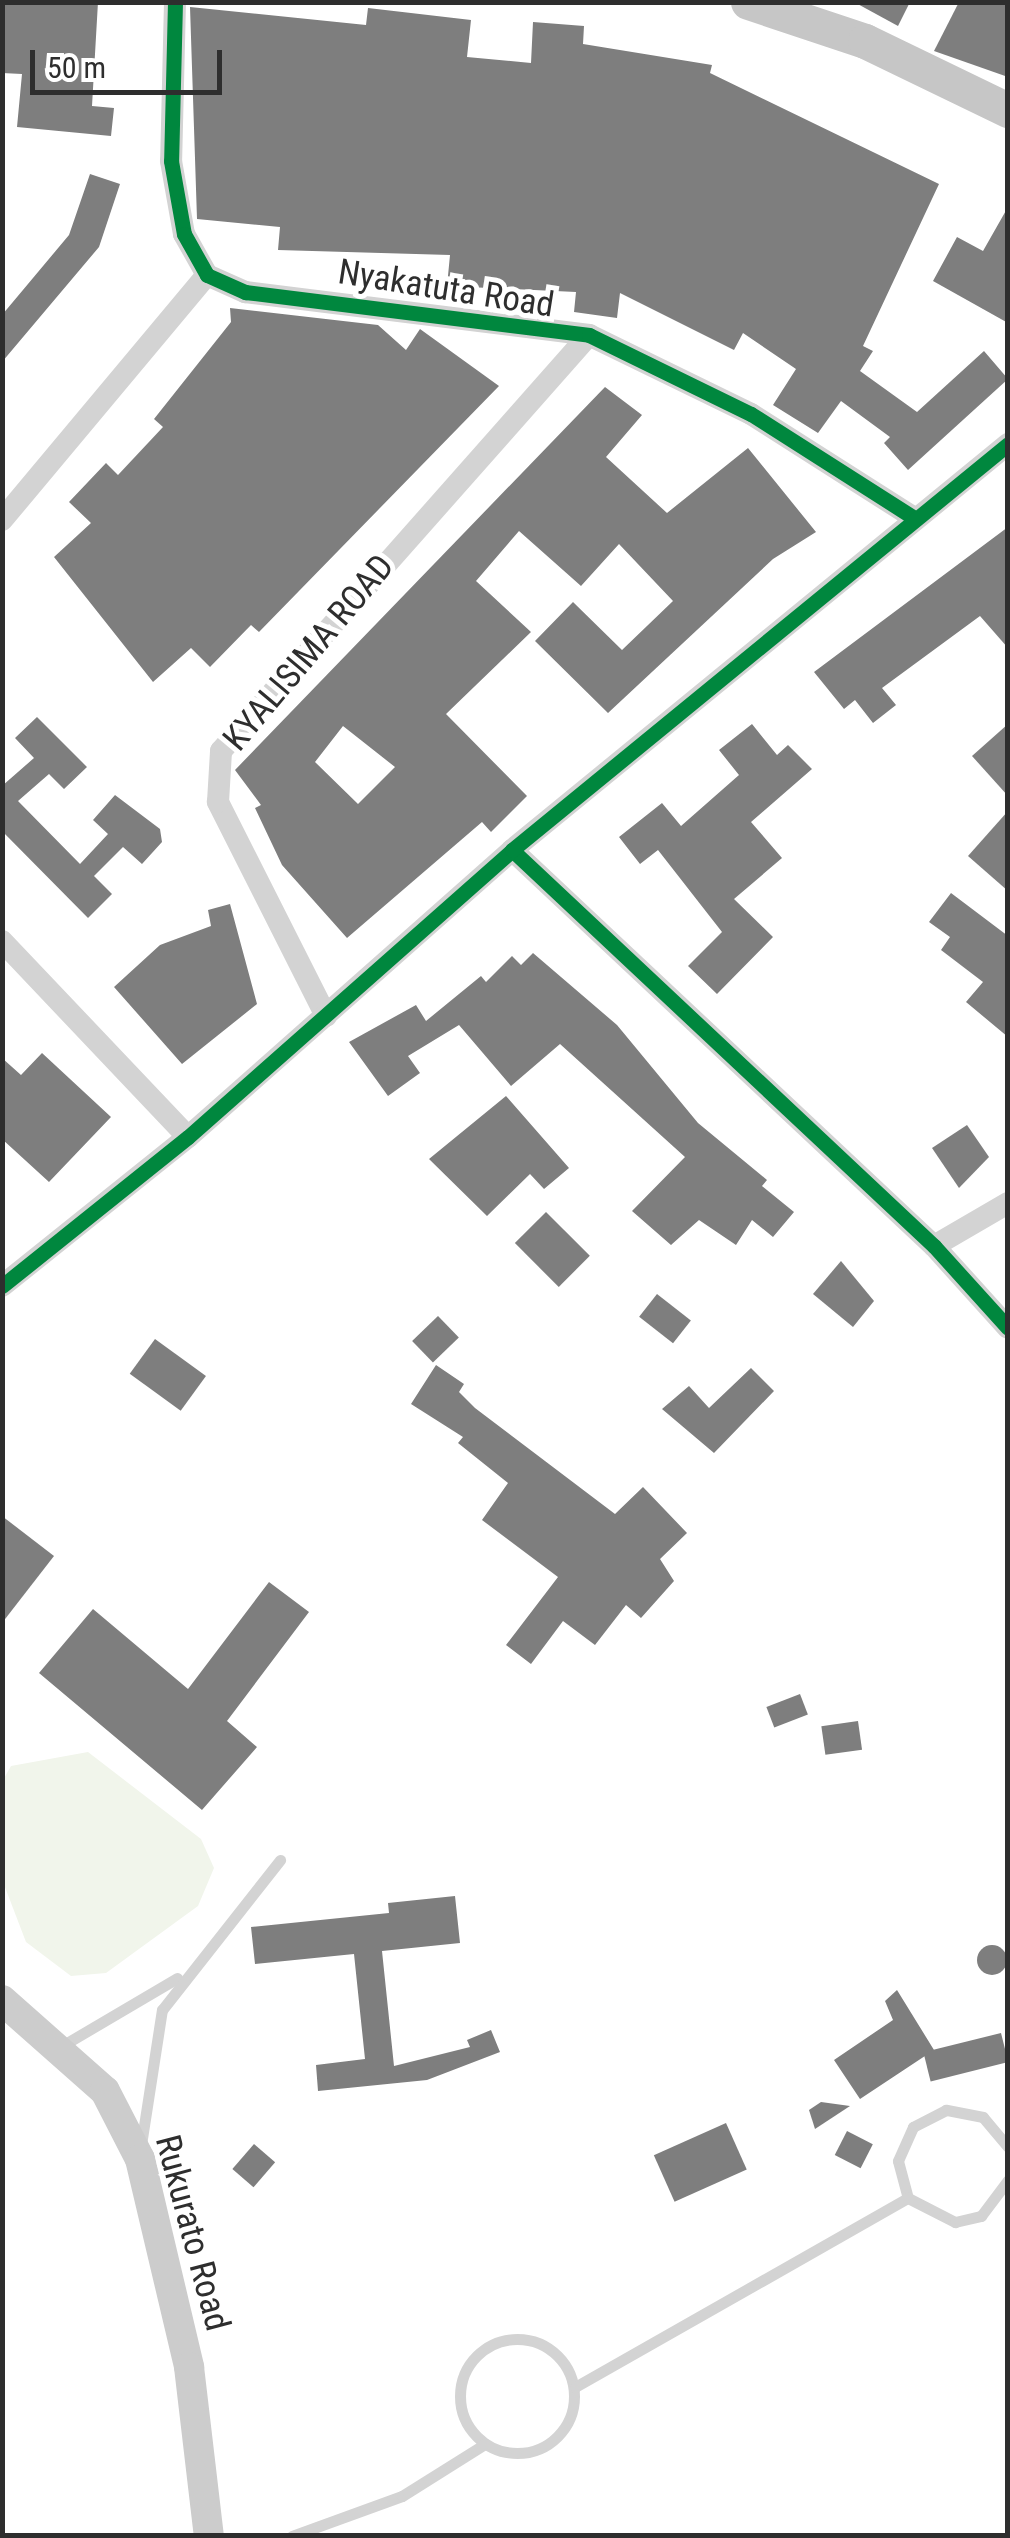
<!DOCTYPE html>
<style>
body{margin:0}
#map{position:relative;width:1010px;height:2538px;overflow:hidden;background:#fff;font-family:"Roboto Condensed",sans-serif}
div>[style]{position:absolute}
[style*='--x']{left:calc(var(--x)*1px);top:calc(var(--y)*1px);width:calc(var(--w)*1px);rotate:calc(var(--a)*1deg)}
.green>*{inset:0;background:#f1f5eb}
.building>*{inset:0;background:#7e7e7e;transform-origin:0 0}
.round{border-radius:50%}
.lane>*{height:11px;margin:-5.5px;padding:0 5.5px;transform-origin:5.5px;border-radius:5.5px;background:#d3d3d3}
.lane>.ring{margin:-5.5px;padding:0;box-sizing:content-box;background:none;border:11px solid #d3d3d3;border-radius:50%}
.street>*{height:22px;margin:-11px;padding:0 11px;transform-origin:11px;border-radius:11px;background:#d3d3d3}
.secondary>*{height:30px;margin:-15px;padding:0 15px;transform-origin:15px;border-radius:15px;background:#ccc}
.primary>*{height:35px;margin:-17.5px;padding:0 17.5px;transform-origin:17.5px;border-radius:17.5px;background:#c6c6c6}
.cycleway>*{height:15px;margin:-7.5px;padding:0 7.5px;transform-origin:7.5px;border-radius:7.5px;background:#00873e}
span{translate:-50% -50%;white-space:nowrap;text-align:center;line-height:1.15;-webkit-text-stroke:10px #fff;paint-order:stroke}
.street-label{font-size:35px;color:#2e2e2e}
.frame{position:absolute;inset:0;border:5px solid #2e2e2e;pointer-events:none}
.scale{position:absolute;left:30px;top:50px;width:192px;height:45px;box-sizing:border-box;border:5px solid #2e2e2e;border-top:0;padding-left:12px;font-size:30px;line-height:35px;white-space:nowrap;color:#2e2e2e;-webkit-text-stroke:8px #fff;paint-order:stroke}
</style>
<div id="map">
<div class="green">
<i style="clip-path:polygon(88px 1752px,201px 1839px,214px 1868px,198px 1906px,106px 1973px,71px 1976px,26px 1942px,3px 1882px,3px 1780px,11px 1766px)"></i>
</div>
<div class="building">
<i style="clip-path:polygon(2px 2px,98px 2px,92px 106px,114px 108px,111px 136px,17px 127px,22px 74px,2px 73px)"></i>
<i style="clip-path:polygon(854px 2px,910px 2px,898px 26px)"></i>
<i style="clip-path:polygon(959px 2px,1008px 2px,1008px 77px,934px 51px)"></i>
<i style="clip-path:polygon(190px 7px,366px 25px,368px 8px,471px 20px,467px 57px,531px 63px,533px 22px,584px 26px,583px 44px,712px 65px,710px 73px,939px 184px,863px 346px,873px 351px,860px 371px,917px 412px,984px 351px,1008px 379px,908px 470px,884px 443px,890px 437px,841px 401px,818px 433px,773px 405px,796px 369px,743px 333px,734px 350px,620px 293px,617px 318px,574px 312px,576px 292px,447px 286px,450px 255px,278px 250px,280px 227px,197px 219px)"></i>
<i style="clip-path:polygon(90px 174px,120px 184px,99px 247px,2px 362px,2px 315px,69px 235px)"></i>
<i style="clip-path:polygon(1008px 207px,1008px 323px,933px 281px,957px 237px,983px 251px)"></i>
<i style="clip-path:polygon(230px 308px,378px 325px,406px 350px,420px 329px,499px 386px,259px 632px,251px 625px,210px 667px,191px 648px,153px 682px,54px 557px,91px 523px,69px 502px,106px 463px,118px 475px,163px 427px,154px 419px,231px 322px)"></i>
<i style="clip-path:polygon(evenodd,605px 387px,642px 415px,606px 457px,667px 513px,748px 448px,816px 532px,773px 559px,608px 713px,535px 641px,573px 602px,622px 650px,673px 601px,619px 544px,581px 586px,519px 531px,476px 581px,531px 632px,446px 714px,527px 796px,491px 832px,482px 822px,347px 938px,282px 865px,255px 808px,261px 805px,235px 770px,605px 387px,343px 726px,395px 767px,358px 804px,315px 762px,343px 726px)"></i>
<i style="clip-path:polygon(1008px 527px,1008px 648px,980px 616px,882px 688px,896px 705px,873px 723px,855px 700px,844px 709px,814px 672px)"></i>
<i style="clip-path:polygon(37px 717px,87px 767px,64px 789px,49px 774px,18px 801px,80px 864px,108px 834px,93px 820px,115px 795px,160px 829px,162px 842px,142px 864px,123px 847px,94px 876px,112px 894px,88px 918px,2px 831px,2px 786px,34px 758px,15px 738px)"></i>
<i style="clip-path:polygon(752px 724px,777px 755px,788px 745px,812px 769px,751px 822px,782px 858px,734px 899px,773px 937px,717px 994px,688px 966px,722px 932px,658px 850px,640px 864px,619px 837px,662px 803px,681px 826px,739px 775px,719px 750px)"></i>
<i style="clip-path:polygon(1008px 724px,1008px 796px,972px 756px)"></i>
<i style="clip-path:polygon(1008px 811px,1008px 891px,968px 856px)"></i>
<i style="clip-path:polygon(951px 893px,1008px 936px,1008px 1037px,966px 1002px,983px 982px,941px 950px,950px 937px,929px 922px)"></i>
<i style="clip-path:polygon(230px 904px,257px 1004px,182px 1064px,114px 987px,160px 945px,211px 926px,208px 910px)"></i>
<i style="clip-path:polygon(533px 953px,617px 1025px,698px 1123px,767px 1180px,762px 1186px,794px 1212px,773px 1237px,752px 1220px,736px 1245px,699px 1220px,671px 1245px,632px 1211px,685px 1157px,560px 1044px,511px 1086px,459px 1025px,408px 1056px,420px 1073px,388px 1096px,349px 1042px,416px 1005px,426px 1021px,481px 976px,486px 982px,512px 956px,521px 965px)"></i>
<i style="clip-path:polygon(42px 1053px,111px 1117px,49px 1182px,2px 1139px,2px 1058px,21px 1075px)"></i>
<i style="clip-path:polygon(506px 1096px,569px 1168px,544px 1189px,530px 1174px,487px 1216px,429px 1159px)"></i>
<i style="clip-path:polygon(967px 1125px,989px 1157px,959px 1188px,932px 1148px)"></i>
<i style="left:546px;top:1212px;width:62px;height:44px;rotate:45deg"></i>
<i style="clip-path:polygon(841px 1261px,874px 1301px,853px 1327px,813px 1294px)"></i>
<i style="left:657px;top:1294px;width:43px;height:29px;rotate:38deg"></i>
<i style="left:438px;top:1316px;width:30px;height:36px;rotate:46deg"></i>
<i style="left:155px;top:1339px;width:63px;height:43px;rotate:36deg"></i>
<i style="clip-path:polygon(436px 1365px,464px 1384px,459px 1392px,475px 1408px,615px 1514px,643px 1487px,687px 1533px,660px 1559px,674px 1581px,641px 1618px,626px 1605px,595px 1645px,563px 1621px,531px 1664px,506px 1645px,558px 1577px,482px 1520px,508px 1483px,458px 1443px,463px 1437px,411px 1404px)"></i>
<i style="clip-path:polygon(751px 1368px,774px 1391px,714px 1453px,662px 1409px,689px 1386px,709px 1408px)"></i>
<i style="clip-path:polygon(2px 1516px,54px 1556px,2px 1623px)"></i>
<i style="clip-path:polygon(269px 1582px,309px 1612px,227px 1721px,257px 1747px,202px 1810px,39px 1673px,93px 1609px,188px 1689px)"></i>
<i style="left:800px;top:1694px;width:22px;height:36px;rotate:69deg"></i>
<i style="left:858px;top:1721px;width:29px;height:37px;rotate:82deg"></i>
<i style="clip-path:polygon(455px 1896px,460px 1943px,382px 1951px,394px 2066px,470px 2047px,467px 2040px,491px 2030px,500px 2052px,427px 2080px,318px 2091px,316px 2065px,365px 2059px,354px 1954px,255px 1964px,251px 1927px,389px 1913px,388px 1903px)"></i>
<i class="round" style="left:977px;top:1945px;width:30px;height:30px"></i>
<i style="clip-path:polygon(897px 1990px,934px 2050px,860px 2099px,834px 2060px,893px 2020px,885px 2001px)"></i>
<i style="left:1001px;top:2033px;width:30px;height:80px;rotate:76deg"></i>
<i style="clip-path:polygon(821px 2102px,850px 2106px,815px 2129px,809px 2110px)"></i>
<i style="left:726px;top:2123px;width:51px;height:79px;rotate:66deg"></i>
<i style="left:847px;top:2131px;width:29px;height:27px;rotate:27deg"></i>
<i style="left:254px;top:2144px;width:28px;height:33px;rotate:41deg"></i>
</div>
<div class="lane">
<i style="--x:60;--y:2047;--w:136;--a:-30.5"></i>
<i style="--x:141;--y:2145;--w:137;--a:-81.2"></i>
<i style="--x:162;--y:2010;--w:191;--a:-51.8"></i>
<i style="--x:1008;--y:2147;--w:39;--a:-130"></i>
<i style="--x:983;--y:2117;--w:38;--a:-169"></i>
<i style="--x:946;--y:2110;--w:37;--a:153"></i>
<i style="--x:913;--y:2127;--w:37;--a:114"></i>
<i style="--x:898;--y:2161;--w:38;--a:75"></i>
<i style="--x:908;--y:2198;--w:53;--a:27.1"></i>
<i style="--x:955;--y:2222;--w:27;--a:-13"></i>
<i style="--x:981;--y:2216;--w:45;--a:-53.1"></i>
<i class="ring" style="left:460px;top:2339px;width:103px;height:103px"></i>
<i style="--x:575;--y:2387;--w:383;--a:-29.6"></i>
<i style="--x:292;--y:2536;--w:117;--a:-20"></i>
<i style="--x:402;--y:2496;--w:98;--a:-32.1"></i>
</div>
<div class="street">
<i style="--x:175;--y:2;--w:159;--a:91.4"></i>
<i style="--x:171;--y:161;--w:74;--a:79.9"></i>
<i style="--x:184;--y:234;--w:47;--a:60.7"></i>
<i style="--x:207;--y:275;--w:42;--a:24.1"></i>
<i style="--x:245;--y:292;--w:347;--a:7.1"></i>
<i style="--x:589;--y:335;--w:180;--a:26"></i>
<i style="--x:751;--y:414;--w:190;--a:32.5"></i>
<i style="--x:2;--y:520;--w:319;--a:-50.1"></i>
<i style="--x:512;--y:850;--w:579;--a:43.18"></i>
<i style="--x:934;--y:1246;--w:110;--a:47.9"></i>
<i style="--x:2;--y:941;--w:270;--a:46.5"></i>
<i style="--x:326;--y:1016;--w:240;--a:-116.8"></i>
<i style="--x:218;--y:802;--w:51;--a:-86.6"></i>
<i style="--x:221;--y:751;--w:555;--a:-48.5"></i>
<i style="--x:934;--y:1246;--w:86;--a:-30.2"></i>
<i style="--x:2;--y:1286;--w:238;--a:-38.7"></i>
<i style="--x:188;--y:1137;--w:433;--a:-41.5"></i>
<i style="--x:512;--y:850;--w:641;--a:-39.3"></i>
</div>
<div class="secondary">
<i style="--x:2;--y:2000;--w:137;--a:41.5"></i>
<i style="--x:105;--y:2091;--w:76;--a:62.8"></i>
<i style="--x:140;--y:2159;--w:214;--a:76.7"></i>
<i style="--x:189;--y:2367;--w:170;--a:83.3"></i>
</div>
<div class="primary">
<i style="--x:748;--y:2;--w:123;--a:18.4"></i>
<i style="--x:865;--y:41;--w:159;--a:25.8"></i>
</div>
<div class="cycleway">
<i style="--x:175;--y:2;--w:159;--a:91.4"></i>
<i style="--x:171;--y:161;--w:74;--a:79.9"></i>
<i style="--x:184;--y:234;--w:47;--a:60.7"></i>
<i style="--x:207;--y:275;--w:42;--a:24.1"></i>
<i style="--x:245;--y:292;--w:347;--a:7.1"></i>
<i style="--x:589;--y:335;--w:180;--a:26"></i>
<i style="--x:751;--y:414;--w:190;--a:32.5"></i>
<i style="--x:512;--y:850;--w:579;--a:43.18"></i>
<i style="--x:934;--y:1246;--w:110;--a:47.9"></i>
<i style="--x:2;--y:1286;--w:238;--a:-38.7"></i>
<i style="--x:188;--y:1137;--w:433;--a:-41.5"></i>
<i style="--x:512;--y:850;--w:641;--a:-39.3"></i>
</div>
<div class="street-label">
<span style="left:446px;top:289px;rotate:9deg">Nyakatuta Road</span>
<span style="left:309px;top:653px;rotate:-50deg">KYALISIMA ROAD</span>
<span style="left:192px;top:2233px;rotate:75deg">Rukurato Road</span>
</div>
<div class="frame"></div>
<div class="scale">50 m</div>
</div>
